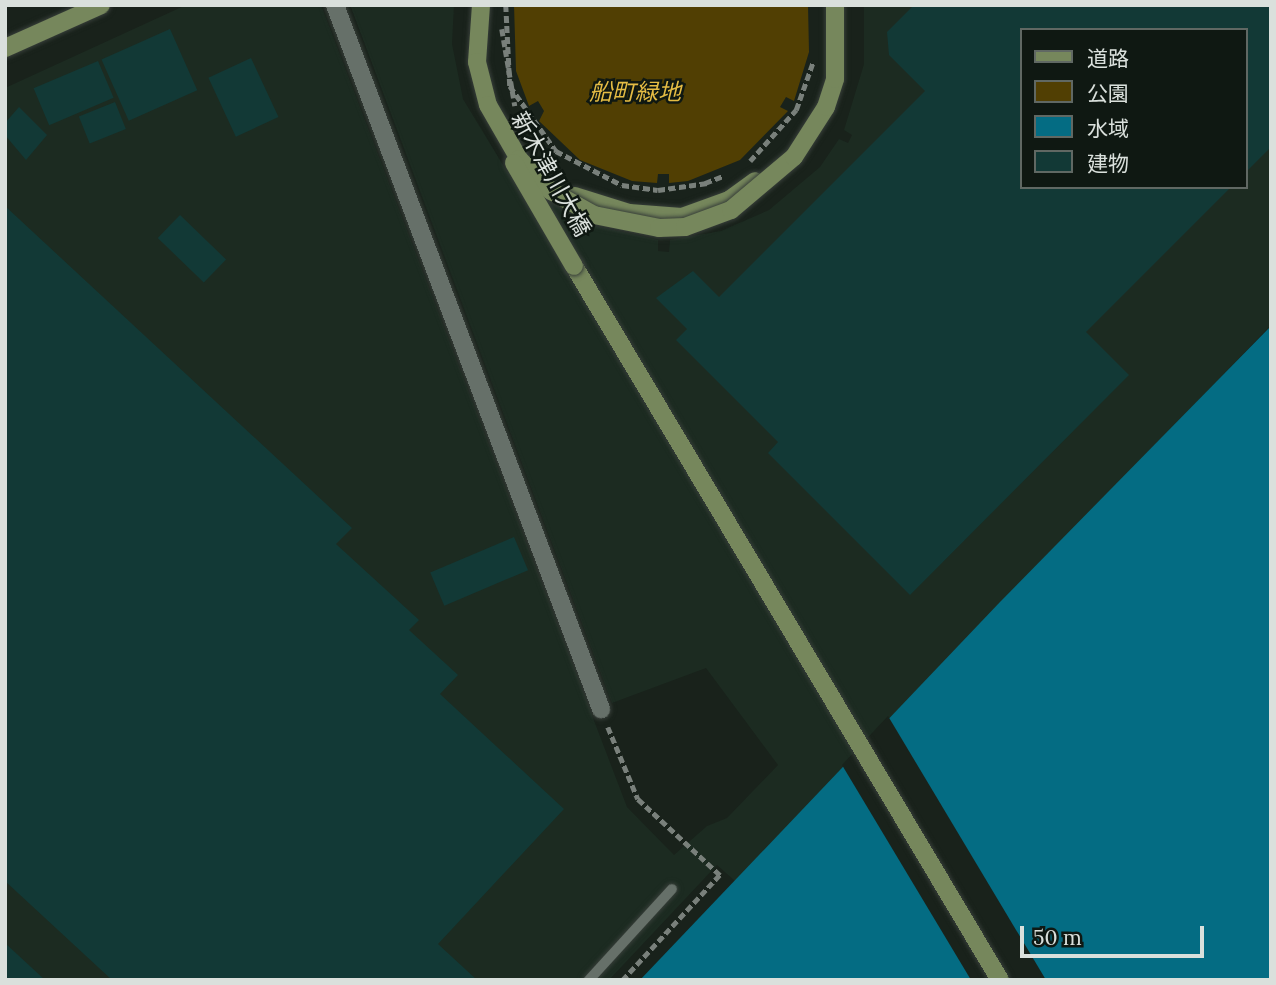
<!DOCTYPE html>
<meta charset="utf-8">
<style>
body{margin:0}
#map{position:relative;width:1276px;height:985px;overflow:hidden;background:#19221b;font-family:Lora,"Noto Sans JP",serif}
div>[style]{position:absolute}
[style*='--x']{left:calc(var(--x)*1px);top:calc(var(--y)*1px);width:calc(var(--w)*1px);rotate:calc(var(--a)*1deg)}
.built>*{inset:0;background:#1c2b21}
.green>*{inset:0;background:#513f03}
.water>*{inset:0;background:#046c83}
.pier>*{inset:0;background:#19221b}
.building>*{inset:0;background:#123936;transform-origin:0 0}
.path>*{height:4.5px;margin-top:-2.25px;transform-origin:0;background:repeating-linear-gradient(90deg,#79807b 0 7px,transparent 0 10.5px)}
.roads{filter:drop-shadow(0 0 2px #373e39) drop-shadow(0 0 2px #373e39)}
.lane>*{height:10px;margin:-5px;padding:0 5px;transform-origin:5px;border-radius:5px;background:#667069}
.street>*{height:18px;margin:-9px;padding:0 9px;transform-origin:9px;border-radius:9px;background:#667069}
.secondary>*{height:18px;margin:-9px;padding:0 9px;transform-origin:9px;border-radius:9px;background:#76875c}
.path-bridge>*{height:4.5px;margin-top:-2.25px;transform-origin:0;background:repeating-linear-gradient(90deg,#79807b 0 7px,transparent 0 10.5px)}
.bridges{filter:drop-shadow(0 0 2px #373e39) drop-shadow(0 0 2px #373e39)}
.secondary-bridge>*{height:18px;margin:-9px;padding:0 9px;transform-origin:9px;border-radius:9px;background:#76875c}
span{translate:-50% -50%;white-space:nowrap;text-align:center;line-height:1.15;-webkit-text-stroke:5px #0f1812;paint-order:stroke}
.park-label{font-size:23px;color:#e4bc44;font-style:italic}
.street-label{font-size:23px;color:#dae0dc}
.frame{position:absolute;inset:0;border:7px solid #dae0dc;pointer-events:none}
.legend{position:absolute;left:1020px;top:28px;width:228px;height:161px;box-sizing:border-box;background:#0f1812;border:2px solid #606863;margin:0;padding:9px 12px;list-style:none;font-size:21px;color:#dae0dc}
.legend li{display:flex;align-items:center;gap:14px;height:35px}
.legend b{width:35px;border:2px solid #606863}
.scale{position:absolute;left:1020px;top:926px;width:184px;height:32px;box-sizing:border-box;border:4px solid #dae0dc;border-top:0;padding-left:9px;font-size:21px;line-height:24px;white-space:nowrap;color:#dae0dc;-webkit-text-stroke:5px #0f1812;paint-order:stroke}
</style>
<div id="map">
<div class="built">
<i style="clip-path:polygon(evenodd,186px 5px,321px 5px,627px 807px,674px 855px,707px 826px,727px 818px,778px 765px,706px 668px,612px 703px,350px 5px,454px 5px,452px 44px,463px 99px,506px 170px,579px 222px,658px 240px,658px 251px,669px 252px,670px 240px,721px 231px,769px 210px,820px 167px,839px 139px,848px 143px,852px 135px,844px 130px,864px 64px,864px 5px,1271px 5px,1271px 325px,735px 881px,717px 865px,609px 980px,5px 980px,5px 88px,186px 5px,1022px 30px,1246px 30px,1246px 187px,1022px 187px,1022px 30px)"></i>
</div>
<div class="green">
<i style="clip-path:polygon(514px 5px,808px 5px,809px 52px,794px 101px,786px 97px,780px 107px,788px 111px,740px 160px,688px 181px,669px 183px,669px 174px,658px 174px,657px 183px,632px 181px,580px 160px,539px 121px,544px 111px,538px 101px,529px 106px,516px 71px)"></i>
</div>
<div class="water">
<i style="clip-path:polygon(1271px 326px,1271px 980px,640px 980px,1000px 602px)"></i>
</div>
<div class="pier">
<i style="clip-path:polygon(888px 716px,1046px 980px,971px 980px,842px 765px)"></i>
</div>
<div class="building">
<i style="clip-path:polygon(914px 5px,1271px 5px,1271px 147px,1246px 172px,1246px 30px,1022px 30px,1022px 187px,1231px 187px,1086px 332px,1129px 375px,910px 595px,768px 453px,778px 442px,676px 340px,687px 329px,656px 298px,693px 271px,719px 297px,925px 91px,889px 55px,887px 32px)"></i>
<i style="left:170px;top:29px;width:67px;height:75px;rotate:66deg"></i>
<i style="left:251px;top:58px;width:65px;height:47px;rotate:65deg"></i>
<i style="left:98px;top:61px;width:40px;height:70px;rotate:67deg"></i>
<i style="left:115px;top:102px;width:29px;height:39px;rotate:68deg"></i>
<i style="clip-path:polygon(19px 107px,47px 135px,26px 160px,5px 135px,5px 123px)"></i>
<i style="clip-path:polygon(5px 206px,352px 528px,336px 544px,419px 620px,409px 630px,458px 675px,440px 694px,564px 809px,438px 944px,477px 980px,112px 980px,5px 881px)"></i>
<i style="left:180px;top:215px;width:64px;height:32px;rotate:44deg"></i>
<i style="left:514px;top:537px;width:36px;height:91px;rotate:67deg"></i>
<i style="clip-path:polygon(5px 943px,45px 980px,5px 980px)"></i>
</div>
<div class="path">
<i style="--x:506;--y:5;--w:81;--a:87.2"></i>
<i style="--x:510;--y:86;--w:80;--a:54.7"></i>
<i style="--x:556;--y:151;--w:74;--a:27.3"></i>
<i style="--x:622;--y:185;--w:36;--a:8"></i>
<i style="--x:658;--y:190;--w:50;--a:-8"></i>
<i style="--x:750;--y:161;--w:69;--a:-48"></i>
<i style="--x:796;--y:110;--w:51;--a:-70.5"></i>
<i style="--x:705;--y:183;--w:19;--a:-21"></i>
<i style="--x:608;--y:727;--w:78;--a:67.4"></i>
<i style="--x:638;--y:799;--w:112;--a:42.8"></i>
<i style="--x:720;--y:875;--w:143;--a:132.7"></i>
</div>
<div class="roads">
<div class="lane">
<i style="--x:589;--y:980;--w:123;--a:-47.6"></i>
</div>
<div class="street">
<i style="--x:335;--y:5;--w:753;--a:69.3"></i>
</div>
<div class="secondary">
<i style="--x:5;--y:48;--w:105;--a:-24.1"></i>
<i style="--x:575;--y:196;--w:57;--a:17.5"></i>
<i style="--x:629;--y:213;--w:53;--a:4.3"></i>
<i style="--x:682;--y:217;--w:50;--a:-19.9"></i>
<i style="--x:729;--y:200;--w:32;--a:-36"></i>
<i style="--x:574;--y:266;--w:831;--a:59.18"></i>
</div>
</div>
<div class="path-bridge">
<i style="--x:502;--y:29;--w:78;--a:80.4"></i>
</div>
<div class="bridges">
<div class="secondary-bridge">
<i style="--x:481;--y:5;--w:57;--a:94"></i>
<i style="--x:477;--y:62;--w:44;--a:75.7"></i>
<i style="--x:488;--y:105;--w:62;--a:60.1"></i>
<i style="--x:519;--y:159;--w:45;--a:45"></i>
<i style="--x:551;--y:191;--w:49;--a:29.2"></i>
<i style="--x:594;--y:215;--w:66;--a:11.3"></i>
<i style="--x:659;--y:228;--w:26;--a:-2"></i>
<i style="--x:685;--y:227;--w:49;--a:-20.3"></i>
<i style="--x:731;--y:210;--w:82;--a:-40.1"></i>
<i style="--x:794;--y:157;--w:59;--a:-57.4"></i>
<i style="--x:826;--y:107;--w:29;--a:-72"></i>
<i style="--x:835;--y:79;--w:74;--a:-90"></i>
<i style="--x:514;--y:163;--w:119;--a:59.8"></i>
</div>
</div>
<div class="park-label">
<span style="left:635px;top:92px">船町緑地</span>
</div>
<div class="street-label">
<span style="left:551px;top:174px;rotate:61deg">新木津川大橋</span>
</div>
<div class="frame"></div>
<ul class="legend">
<li><b style="height:9px;background:#76875c"></b>道路</li>
<li><b style="height:19px;background:#513f03"></b>公園</li>
<li><b style="height:19px;background:#046c83"></b>水域</li>
<li><b style="height:19px;background:#123936"></b>建物</li>
</ul>
<div class="scale">50 m</div>
</div>
